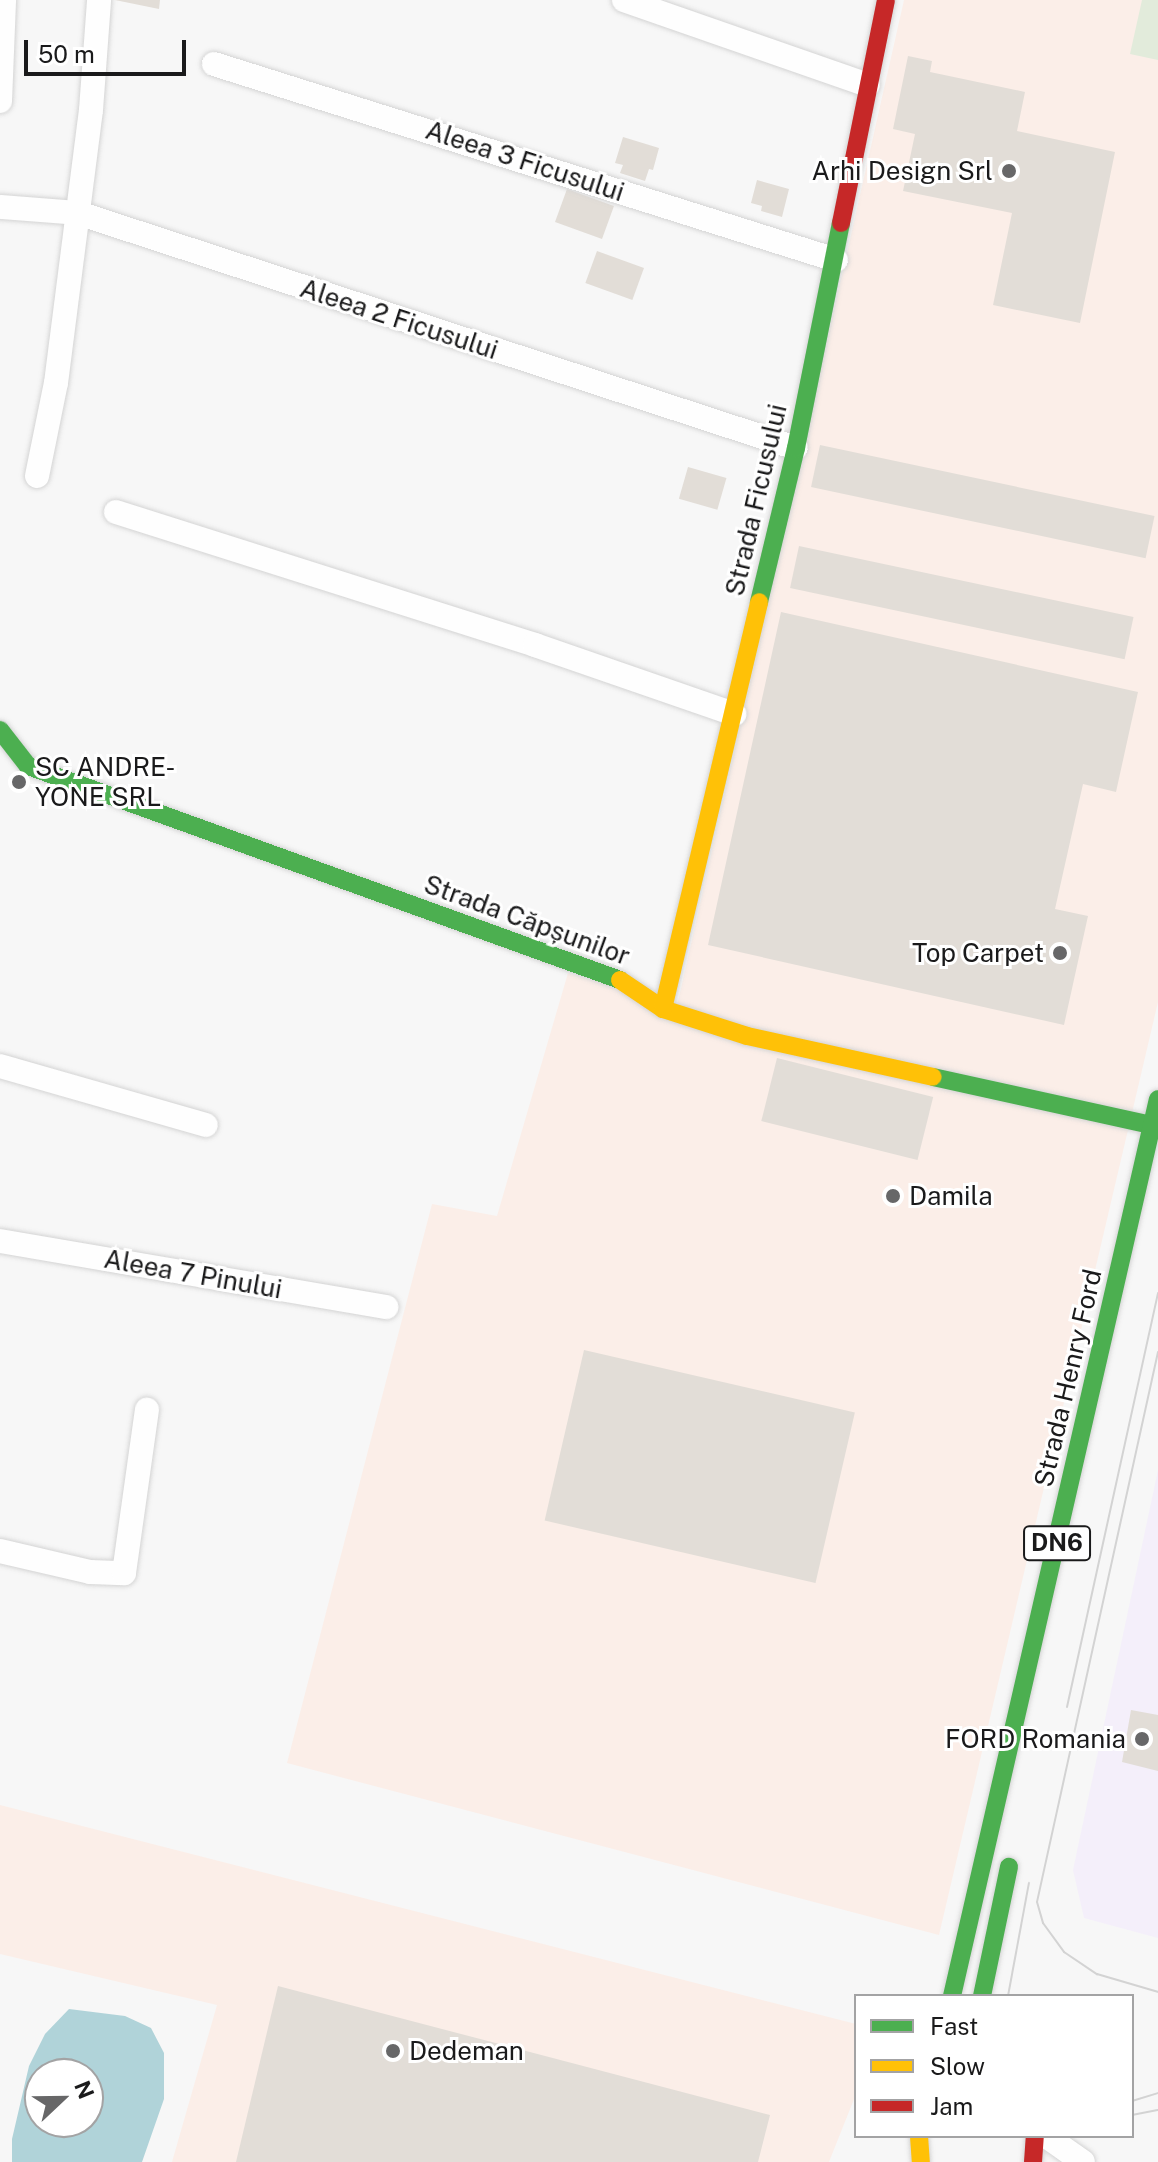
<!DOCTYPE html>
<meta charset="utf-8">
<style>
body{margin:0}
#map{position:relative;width:1158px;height:2162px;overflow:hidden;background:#f7f7f7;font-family:"Public Sans",sans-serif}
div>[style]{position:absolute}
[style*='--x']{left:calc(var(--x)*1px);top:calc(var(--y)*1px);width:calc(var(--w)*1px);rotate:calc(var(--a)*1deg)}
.commercial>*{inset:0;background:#fbeee8}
.industrial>*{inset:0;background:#f4effa}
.green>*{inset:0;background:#e2ebdb}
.water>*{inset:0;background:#b0d3d9}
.building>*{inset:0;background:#e2ddd7;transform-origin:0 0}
.roads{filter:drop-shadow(0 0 2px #d4d4d4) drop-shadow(0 0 2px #d4d4d4)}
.street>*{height:24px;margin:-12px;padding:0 12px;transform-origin:12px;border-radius:12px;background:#fefefe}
.fast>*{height:18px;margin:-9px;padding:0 9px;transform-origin:9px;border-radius:9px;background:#4caf50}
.slow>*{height:18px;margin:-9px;padding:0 9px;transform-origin:9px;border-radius:9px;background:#ffc107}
.jam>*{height:18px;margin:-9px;padding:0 9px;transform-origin:9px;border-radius:9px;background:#c62828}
.tram>*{height:2px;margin:-1px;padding:0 1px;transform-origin:1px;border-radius:1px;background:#d3d3d3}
.dots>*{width:22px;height:22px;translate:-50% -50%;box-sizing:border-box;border:4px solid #fff;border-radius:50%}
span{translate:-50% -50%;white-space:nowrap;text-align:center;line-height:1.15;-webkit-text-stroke:6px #fff;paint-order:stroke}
.shield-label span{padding:2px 6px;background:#fff;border:2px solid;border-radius:6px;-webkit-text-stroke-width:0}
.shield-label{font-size:24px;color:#1a1a1b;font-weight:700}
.street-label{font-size:26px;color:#1a1a1b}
.poi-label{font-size:26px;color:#1a1a1b}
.right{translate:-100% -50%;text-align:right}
.left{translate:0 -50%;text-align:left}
.legend{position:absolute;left:854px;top:1994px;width:280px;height:144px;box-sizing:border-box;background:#fff;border:2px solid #a3a3a4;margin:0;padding:10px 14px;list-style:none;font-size:24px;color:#1a1a1b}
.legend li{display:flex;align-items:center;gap:16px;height:40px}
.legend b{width:40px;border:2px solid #a3a3a4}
.north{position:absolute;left:24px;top:2058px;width:80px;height:80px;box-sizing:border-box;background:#fff;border:2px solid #a3a3a4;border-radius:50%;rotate:68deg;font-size:22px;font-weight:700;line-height:32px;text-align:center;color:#1a1a1b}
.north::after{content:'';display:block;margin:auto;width:28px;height:36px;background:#676768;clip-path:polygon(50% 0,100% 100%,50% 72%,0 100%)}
.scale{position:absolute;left:24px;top:40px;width:162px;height:36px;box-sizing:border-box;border:4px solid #1a1a1b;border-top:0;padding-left:10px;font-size:24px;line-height:28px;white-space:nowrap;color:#1a1a1b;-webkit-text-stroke:6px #fff;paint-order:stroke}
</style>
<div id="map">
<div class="commercial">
<i style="clip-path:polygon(904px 0,1158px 0,1158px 1002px,939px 1935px,287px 1763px,432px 1204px,497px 1216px,568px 973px,677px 1006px)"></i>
<i style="clip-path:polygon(0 1805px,856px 2024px,856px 2094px,829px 2162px,172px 2162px,217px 2005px,0 1954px)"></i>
</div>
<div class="industrial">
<i style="clip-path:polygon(1158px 1470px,1158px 1938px,1084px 1918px,1073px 1870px)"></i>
</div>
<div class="green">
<i style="clip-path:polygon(1142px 0,1158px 0,1158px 60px,1130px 54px)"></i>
</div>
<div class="water">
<i style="clip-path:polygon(evenodd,69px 2009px,125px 2016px,151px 2028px,164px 2053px,164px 2099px,142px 2162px,12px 2162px,12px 2139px,29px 2066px,45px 2034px,69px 2009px,40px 2074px,88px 2074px,88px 2122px,40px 2122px,40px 2074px)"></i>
</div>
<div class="building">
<i style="clip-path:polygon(115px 0,160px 0,159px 9px)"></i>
<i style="clip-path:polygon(908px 56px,932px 61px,930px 72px,1025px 92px,1017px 131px,1115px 152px,1080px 323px,993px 305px,1012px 213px,903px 191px,915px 134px,893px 129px)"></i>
<i style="clip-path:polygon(623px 137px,659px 148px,653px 170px,649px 169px,645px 181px,620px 173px,623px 165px,615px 163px)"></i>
<i style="clip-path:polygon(757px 180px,789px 189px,782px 217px,761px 211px,762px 206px,751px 203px)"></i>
<i style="left:567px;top:189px;width:50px;height:35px;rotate:20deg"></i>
<i style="left:597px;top:251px;width:50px;height:34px;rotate:20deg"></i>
<i style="left:820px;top:445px;width:342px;height:43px;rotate:12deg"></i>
<i style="left:688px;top:467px;width:40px;height:33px;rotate:16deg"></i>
<i style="left:799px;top:546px;width:342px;height:43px;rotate:12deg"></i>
<i style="clip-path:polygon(781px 612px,1138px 692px,1116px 792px,1083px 784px,1055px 909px,1088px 916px,1064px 1025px,708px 945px)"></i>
<i style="left:777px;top:1058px;width:161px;height:65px;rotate:14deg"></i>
<i style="left:584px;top:1350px;width:278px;height:175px;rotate:13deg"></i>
<i style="clip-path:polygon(1131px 1710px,1158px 1715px,1158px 1771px,1122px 1762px)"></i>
<i style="clip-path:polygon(278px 1986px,770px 2115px,758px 2162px,236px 2162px)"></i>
</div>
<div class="roads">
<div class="street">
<i style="--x:624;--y:0;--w:258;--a:19.2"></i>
<i style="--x:214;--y:64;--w:652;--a:17.49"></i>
<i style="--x:0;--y:101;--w:101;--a:-87.7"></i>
<i style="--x:0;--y:207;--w:78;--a:4.4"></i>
<i style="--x:78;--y:213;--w:755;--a:18.12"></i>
<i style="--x:37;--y:476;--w:95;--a:-78.5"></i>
<i style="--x:56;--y:383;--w:275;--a:-82.7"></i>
<i style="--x:91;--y:110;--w:110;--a:-85.8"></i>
<i style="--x:116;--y:512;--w:440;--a:17.6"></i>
<i style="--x:535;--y:645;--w:211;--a:19.1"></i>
<i style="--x:0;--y:1066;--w:214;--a:16"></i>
<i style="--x:0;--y:1241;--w:392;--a:9.7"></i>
<i style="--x:0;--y:1551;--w:92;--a:13.1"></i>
<i style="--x:90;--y:1572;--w:34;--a:2"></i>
<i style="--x:124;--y:1573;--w:165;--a:-82"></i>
<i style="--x:1046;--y:2136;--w:45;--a:35.1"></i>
</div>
<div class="fast">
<i style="--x:759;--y:602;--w:158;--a:-76.5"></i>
<i style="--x:796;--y:448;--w:229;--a:-78.7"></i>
<i style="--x:0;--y:730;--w:46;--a:52.1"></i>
<i style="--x:28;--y:766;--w:629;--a:19.87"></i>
<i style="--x:933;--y:1077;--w:224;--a:12.4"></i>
<i style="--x:952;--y:1996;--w:920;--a:-77.07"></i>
<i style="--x:982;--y:1996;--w:132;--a:-78.2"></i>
</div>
<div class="slow">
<i style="--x:620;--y:980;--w:52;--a:34"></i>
<i style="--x:663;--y:1009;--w:88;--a:17.8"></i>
<i style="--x:747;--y:1036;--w:190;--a:12.4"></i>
<i style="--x:663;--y:1009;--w:418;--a:-76.7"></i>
<i style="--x:919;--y:2136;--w:26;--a:86"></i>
</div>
<div class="jam">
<i style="--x:841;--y:223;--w:227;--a:-78.6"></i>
<i style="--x:1033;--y:2162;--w:26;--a:-86"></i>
</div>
</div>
<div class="tram">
<i style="--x:1158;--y:1352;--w:563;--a:102.41"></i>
<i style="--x:1037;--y:1902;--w:22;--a:74"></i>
<i style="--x:1043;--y:1923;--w:36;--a:54"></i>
<i style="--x:1064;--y:1952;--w:40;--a:34"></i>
<i style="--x:1097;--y:1974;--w:64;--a:16.4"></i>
<i style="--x:1067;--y:1707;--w:424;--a:-77.6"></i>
<i style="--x:1008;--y:1996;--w:115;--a:-79.5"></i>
<i style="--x:1132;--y:2101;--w:27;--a:-17"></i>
<i style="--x:1132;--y:2115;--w:26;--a:-11"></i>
</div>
<div class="dots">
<i style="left:1009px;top:171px;background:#676768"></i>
<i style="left:19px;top:782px;background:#676768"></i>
<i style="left:1060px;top:953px;background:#676768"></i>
<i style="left:893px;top:1196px;background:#676768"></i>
<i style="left:1142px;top:1739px;background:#676768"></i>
<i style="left:393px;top:2051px;background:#676768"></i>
</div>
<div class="shield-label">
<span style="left:1057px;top:1543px">DN6</span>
</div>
<div class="street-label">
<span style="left:525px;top:161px;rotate:18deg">Aleea 3 Ficusului</span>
<span style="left:399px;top:319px;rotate:18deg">Aleea 2 Ficusului</span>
<span style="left:756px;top:500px;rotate:-77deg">Strada Ficusului</span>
<span style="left:527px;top:920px;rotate:20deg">Strada Căpșunilor</span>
<span style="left:193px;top:1274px;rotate:10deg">Aleea 7 Pinului</span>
<span style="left:1068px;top:1378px;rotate:-77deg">Strada Henry Ford</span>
</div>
<div class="poi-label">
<span class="right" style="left:993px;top:171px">Arhi Design Srl</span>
<span class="left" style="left:35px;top:782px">SC ANDRE-<br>YONE SRL</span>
<span class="right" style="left:1044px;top:953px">Top Carpet</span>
<span class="left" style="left:909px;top:1196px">Damila</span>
<span class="right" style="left:1126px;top:1739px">FORD Romania</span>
<span class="left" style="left:409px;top:2051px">Dedeman</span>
</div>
<ul class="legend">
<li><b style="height:10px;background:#4caf50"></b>Fast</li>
<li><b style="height:10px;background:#ffc107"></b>Slow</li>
<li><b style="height:10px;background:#c62828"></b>Jam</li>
</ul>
<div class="north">N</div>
<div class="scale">50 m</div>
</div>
